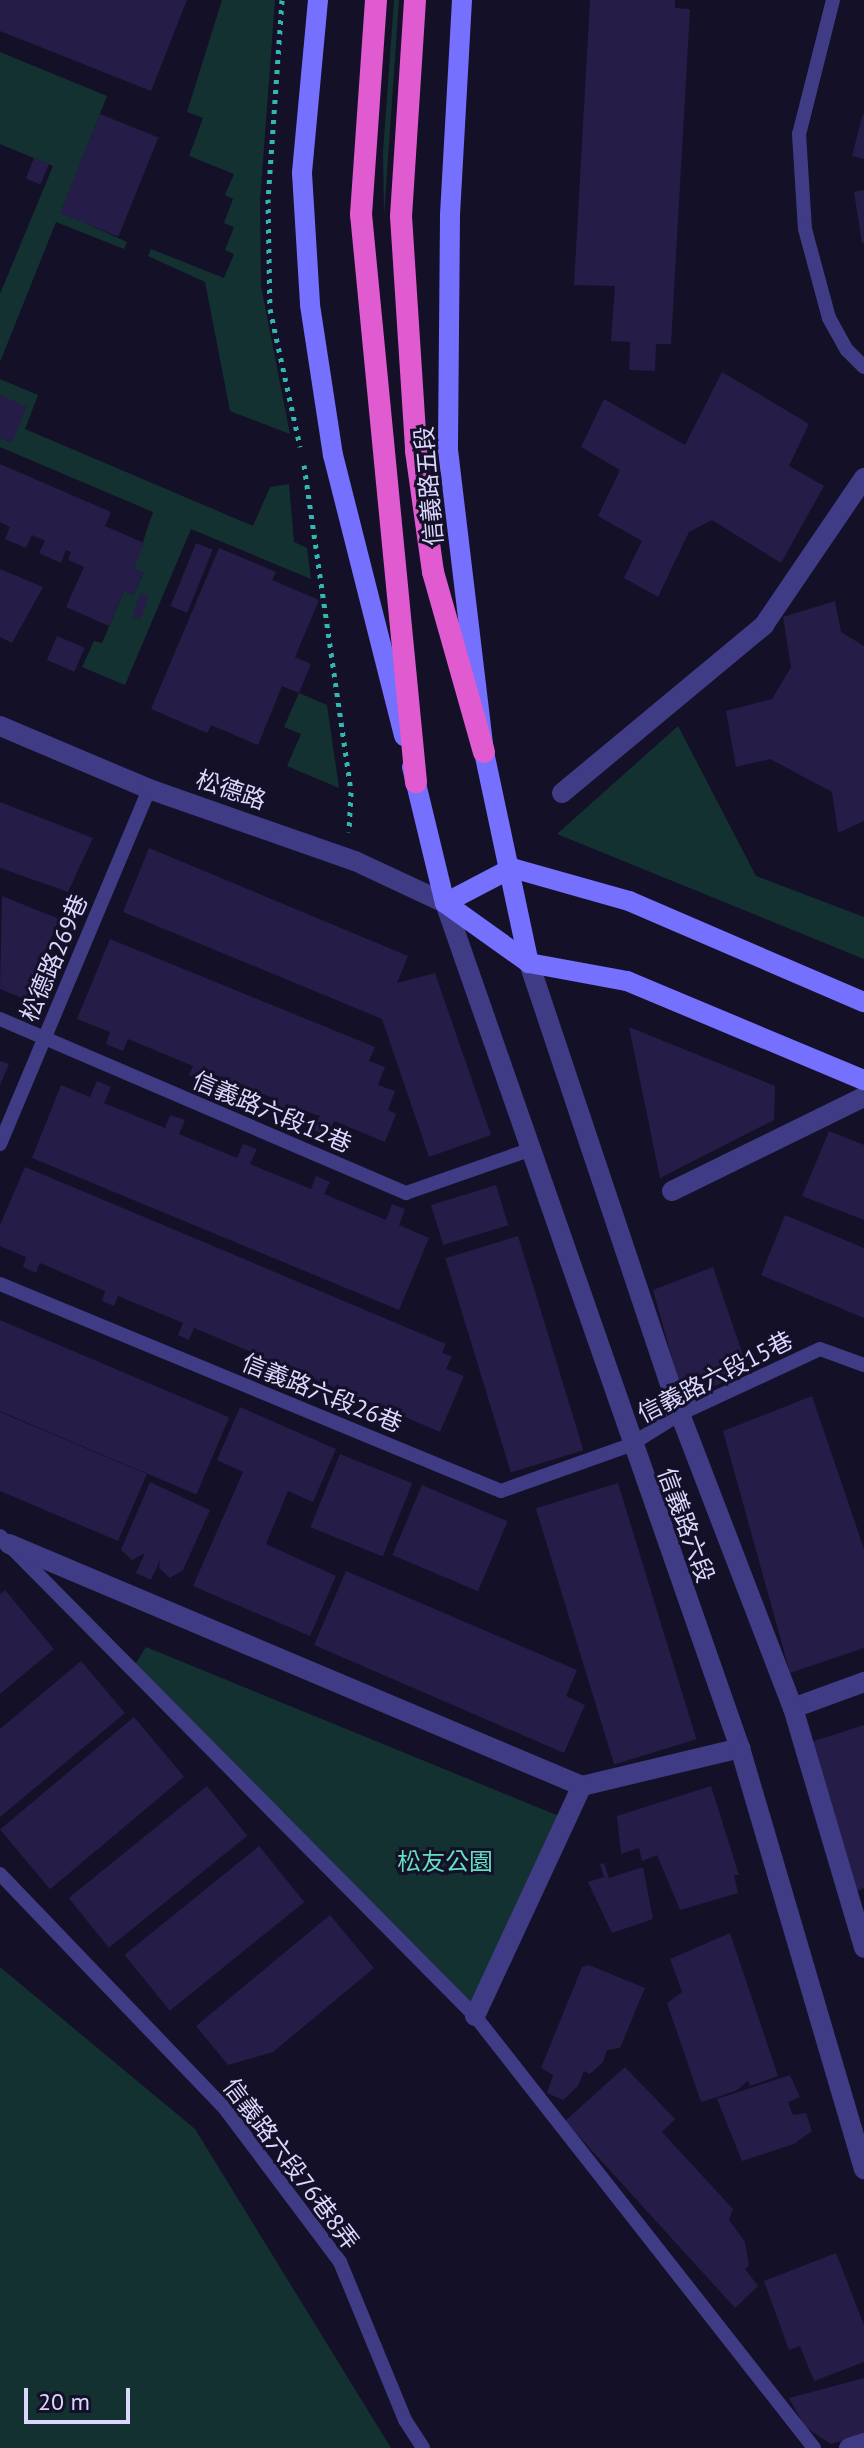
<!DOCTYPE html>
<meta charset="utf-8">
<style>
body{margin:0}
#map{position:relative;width:864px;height:2448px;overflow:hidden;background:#141027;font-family:"PT Sans","Noto Sans TC",sans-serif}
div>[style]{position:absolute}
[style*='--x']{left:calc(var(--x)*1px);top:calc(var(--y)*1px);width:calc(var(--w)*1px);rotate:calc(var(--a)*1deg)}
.green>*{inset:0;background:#133131}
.building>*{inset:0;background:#261c48;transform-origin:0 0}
.path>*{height:5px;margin-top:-2.5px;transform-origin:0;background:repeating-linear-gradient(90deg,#32b8b1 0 4px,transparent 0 10px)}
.service>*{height:14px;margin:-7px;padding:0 7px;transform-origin:7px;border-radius:7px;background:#3f3c85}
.pedestrian>*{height:20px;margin:-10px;padding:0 10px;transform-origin:10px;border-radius:10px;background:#3f3c85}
.minor>*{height:20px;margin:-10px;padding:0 10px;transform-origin:10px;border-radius:10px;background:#3f3c85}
.tertiary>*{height:20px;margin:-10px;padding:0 10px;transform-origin:10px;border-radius:10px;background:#3f3c85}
.secondary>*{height:20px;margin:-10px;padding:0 10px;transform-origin:10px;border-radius:10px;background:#7570fd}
.trunk>*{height:22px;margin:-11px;padding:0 11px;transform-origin:11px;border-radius:11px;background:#e05ad0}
span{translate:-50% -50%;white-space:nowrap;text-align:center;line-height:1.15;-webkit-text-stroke:6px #141027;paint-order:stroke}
.street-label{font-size:24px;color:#dcd7fe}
.park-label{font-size:24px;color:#63dec1}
.scale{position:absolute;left:24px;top:2388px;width:106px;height:36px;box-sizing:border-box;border:4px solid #dcd7fe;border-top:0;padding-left:10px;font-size:24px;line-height:28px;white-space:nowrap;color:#dcd7fe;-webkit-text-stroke:6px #141027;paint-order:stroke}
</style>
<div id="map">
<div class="green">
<i style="clip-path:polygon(222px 0,275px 0,260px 201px,261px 286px,290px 434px,230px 411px,205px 282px,148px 256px,151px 249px,224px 278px,234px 254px,225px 250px,234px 227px,224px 223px,233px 199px,225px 195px,234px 174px,189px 156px,203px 118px,187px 112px)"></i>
<i style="clip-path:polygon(394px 0,399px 0,384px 216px,383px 152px)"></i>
<i style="clip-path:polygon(0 52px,107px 96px,61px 212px,127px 242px,124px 249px,56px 222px,0 362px,0 294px,53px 166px,0 144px)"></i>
<i style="clip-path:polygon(0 379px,38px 395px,25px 429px,253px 526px,270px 487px,289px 484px,294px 542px,307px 548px,311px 579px,191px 529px,125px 685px,82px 667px,94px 641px,102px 643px,124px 591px,134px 595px,143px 573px,134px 568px,153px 512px,0 447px)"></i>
<i style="clip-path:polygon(299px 693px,327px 705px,339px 788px,287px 766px,301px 734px,284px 727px)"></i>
<i style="clip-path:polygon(678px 726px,756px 876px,864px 917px,864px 959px,557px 834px)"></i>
<i style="clip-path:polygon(146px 1647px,559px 1816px,476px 2015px,133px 1668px)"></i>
<i style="clip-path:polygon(0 1967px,195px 2129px,391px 2448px,0 2448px)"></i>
</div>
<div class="building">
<i style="clip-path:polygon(0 0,187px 0,151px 91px,0 31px)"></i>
<i style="clip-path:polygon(590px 0,675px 0,675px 8px,690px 9px,671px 344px,656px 344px,655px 371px,629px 370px,630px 342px,611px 341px,615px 286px,574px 285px)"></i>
<i style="left:100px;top:114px;width:63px;height:107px;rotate:22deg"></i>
<i style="clip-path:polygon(863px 114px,864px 114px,864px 159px,852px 156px)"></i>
<i style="left:34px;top:158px;width:16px;height:22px;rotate:22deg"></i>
<i style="clip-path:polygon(864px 190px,864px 243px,862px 243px,854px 192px)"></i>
<i style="clip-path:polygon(722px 372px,809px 424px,789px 466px,824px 486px,781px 563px,712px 520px,689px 532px,658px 597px,624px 578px,642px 541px,598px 516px,620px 470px,581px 447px,604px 399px,685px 445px)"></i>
<i style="clip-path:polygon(0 395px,27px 407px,12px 443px,0 438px)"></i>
<i style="clip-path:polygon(0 464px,111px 512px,105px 526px,144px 543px,134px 568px,143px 572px,134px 595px,124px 591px,109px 626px,66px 607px,84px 567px,68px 560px,71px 552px,66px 550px,61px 563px,39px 553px,45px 541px,32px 535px,26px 548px,5px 539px,10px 527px,0 522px)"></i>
<i style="left:196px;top:543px;width:18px;height:68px;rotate:22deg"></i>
<i style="clip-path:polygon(219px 548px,276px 572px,272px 580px,319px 600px,295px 657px,311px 664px,299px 693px,282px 686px,258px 745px,211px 725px,207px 733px,151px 709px)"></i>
<i style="clip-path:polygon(0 569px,43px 587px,12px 643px,0 637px)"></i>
<i style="left:140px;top:593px;width:9px;height:25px;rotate:18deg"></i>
<i style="clip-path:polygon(835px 601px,841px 632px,864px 646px,864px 821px,838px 833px,832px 792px,770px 759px,736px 767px,726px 711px,772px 699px,791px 667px,783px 617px)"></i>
<i style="left:57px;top:636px;width:30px;height:26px;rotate:23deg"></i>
<i style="clip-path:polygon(0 802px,93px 838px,68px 892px,0 868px)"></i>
<i style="clip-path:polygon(149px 848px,408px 956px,397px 983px,435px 973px,491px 1135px,429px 1157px,382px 1019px,123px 912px)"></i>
<i style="clip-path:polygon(2px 896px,59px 919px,25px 999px,0 989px)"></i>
<i style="clip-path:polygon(110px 939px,375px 1047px,369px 1061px,385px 1067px,378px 1085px,395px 1091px,388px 1110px,396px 1114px,385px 1142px,334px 1121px,328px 1136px,314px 1130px,319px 1116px,290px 1105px,285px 1116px,268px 1109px,273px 1098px,211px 1073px,206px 1083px,189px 1075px,193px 1066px,128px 1039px,123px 1051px,106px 1044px,110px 1032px,77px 1019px)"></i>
<i style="clip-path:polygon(629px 1027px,775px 1086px,774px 1120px,660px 1178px)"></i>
<i style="clip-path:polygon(0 1061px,9px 1064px,0 1085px)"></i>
<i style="clip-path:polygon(97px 1081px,111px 1087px,104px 1103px,165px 1128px,170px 1115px,185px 1120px,179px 1134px,237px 1158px,243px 1144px,257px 1149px,250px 1164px,311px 1189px,316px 1176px,330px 1182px,324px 1194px,386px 1220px,392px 1204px,405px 1209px,399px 1225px,429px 1238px,399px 1310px,32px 1158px,61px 1085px,90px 1097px)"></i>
<i style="clip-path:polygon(829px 1131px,864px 1145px,864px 1220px,802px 1196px)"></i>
<i style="clip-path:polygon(25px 1167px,446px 1344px,442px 1353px,452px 1356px,446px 1369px,464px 1376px,440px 1432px,355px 1396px,348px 1410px,334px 1404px,340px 1390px,275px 1362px,269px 1374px,256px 1369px,261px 1356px,194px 1328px,189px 1340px,178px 1335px,183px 1323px,118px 1296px,114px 1306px,102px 1301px,105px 1291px,40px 1263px,36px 1273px,23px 1267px,26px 1257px,0 1246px,0 1225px)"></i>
<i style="left:496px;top:1185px;width:42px;height:68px;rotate:73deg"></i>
<i style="clip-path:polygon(785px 1215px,864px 1248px,864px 1318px,761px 1275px)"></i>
<i style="left:518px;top:1236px;width:224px;height:76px;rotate:73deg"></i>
<i style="clip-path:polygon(713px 1267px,748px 1370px,684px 1401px,653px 1290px)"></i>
<i style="left:0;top:1320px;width:249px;height:84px;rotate:23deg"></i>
<i style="clip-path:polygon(812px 1396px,864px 1549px,864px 1648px,790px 1673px,723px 1431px)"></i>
<i style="clip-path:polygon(240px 1407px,336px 1449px,313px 1502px,288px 1491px,266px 1544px,336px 1576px,310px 1636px,193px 1586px,243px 1472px,217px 1460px)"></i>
<i style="clip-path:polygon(0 1412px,147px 1474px,118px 1541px,0 1491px)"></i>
<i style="left:340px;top:1454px;width:78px;height:79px;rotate:22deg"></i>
<i style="clip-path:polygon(150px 1482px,210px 1510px,183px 1570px,170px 1578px,159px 1568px,160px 1560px,151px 1580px,136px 1573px,145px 1553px,132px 1560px,121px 1550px)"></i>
<i style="left:618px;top:1483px;width:268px;height:86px;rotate:73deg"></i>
<i style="left:422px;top:1485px;width:93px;height:76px;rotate:23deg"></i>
<i style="clip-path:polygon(346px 1571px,577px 1670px,566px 1696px,585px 1705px,564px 1753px,314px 1645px)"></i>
<i style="clip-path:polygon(5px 1590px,54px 1649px,0 1694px,0 1594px)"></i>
<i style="clip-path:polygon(81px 1661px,125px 1713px,0 1817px,0 1729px)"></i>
<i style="left:134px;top:1717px;width:78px;height:175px;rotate:50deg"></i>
<i style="clip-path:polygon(864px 1725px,864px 1888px,857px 1891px,811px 1742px)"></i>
<i style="left:207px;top:1786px;width:64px;height:178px;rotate:51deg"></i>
<i style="clip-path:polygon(711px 1786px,739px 1875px,734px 1875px,738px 1893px,680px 1910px,657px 1855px,642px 1861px,639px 1848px,621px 1854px,617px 1816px)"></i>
<i style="left:259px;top:1846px;width:72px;height:173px;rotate:51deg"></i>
<i style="clip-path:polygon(604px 1863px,609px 1878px,643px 1867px,653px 1919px,612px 1933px,588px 1882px,604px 1877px,600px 1864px)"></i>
<i style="clip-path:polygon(330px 1915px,374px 1968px,273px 2052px,228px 2065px,196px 2026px)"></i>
<i style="clip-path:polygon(730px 1933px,778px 2076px,750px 2086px,748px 2081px,736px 2091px,701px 2102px,667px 2003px,682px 1992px,670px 1959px)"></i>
<i style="clip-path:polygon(589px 1965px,645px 1988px,620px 2048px,607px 2050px,603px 2062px,590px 2074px,584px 2071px,578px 2086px,563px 2100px,547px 2093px,553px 2075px,541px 2068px,582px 1967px)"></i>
<i style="clip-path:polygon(625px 2067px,675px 2119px,662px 2132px,733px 2209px,729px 2220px,745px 2242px,749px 2266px,745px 2269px,758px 2286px,735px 2308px,565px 2121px)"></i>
<i style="clip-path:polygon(790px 2075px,800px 2097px,788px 2102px,793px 2115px,806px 2113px,812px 2131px,794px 2144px,742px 2161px,717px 2099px)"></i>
<i style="clip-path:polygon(836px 2253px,864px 2325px,864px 2362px,814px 2381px,800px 2346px,789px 2350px,764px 2281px)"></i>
<i style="clip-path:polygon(864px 2378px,864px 2434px,831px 2444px,805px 2427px,789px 2398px)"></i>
</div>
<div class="path">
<i style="--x:282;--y:0;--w:199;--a:94"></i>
<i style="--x:268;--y:199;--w:110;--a:89"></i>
<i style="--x:270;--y:309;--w:141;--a:77.7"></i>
<i style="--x:304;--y:465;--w:330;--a:81.8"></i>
<i style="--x:351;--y:792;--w:40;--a:92.9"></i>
</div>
<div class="service">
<i style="--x:833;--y:0;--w:138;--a:104.2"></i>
<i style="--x:799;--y:134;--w:95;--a:86.4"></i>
<i style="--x:805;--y:229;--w:92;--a:74.9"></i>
<i style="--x:829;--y:318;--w:37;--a:61"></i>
<i style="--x:847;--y:350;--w:24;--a:45"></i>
<i style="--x:0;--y:1019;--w:442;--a:23.2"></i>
<i style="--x:406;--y:1193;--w:130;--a:-19.3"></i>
<i style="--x:0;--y:1144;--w:385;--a:-67.2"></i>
<i style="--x:0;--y:1284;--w:542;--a:22.45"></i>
<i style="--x:501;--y:1491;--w:137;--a:-19.6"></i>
<i style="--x:630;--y:1445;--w:59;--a:-31.8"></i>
<i style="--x:680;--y:1414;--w:154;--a:-24.9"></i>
<i style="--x:820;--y:1349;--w:47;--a:20"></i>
<i style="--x:0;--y:1536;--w:675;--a:45.3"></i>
<i style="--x:475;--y:2016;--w:549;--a:51.88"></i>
<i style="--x:0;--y:1874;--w:327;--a:46.2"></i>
<i style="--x:226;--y:2110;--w:190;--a:53.1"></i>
<i style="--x:340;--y:2262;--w:171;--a:67.6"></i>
<i style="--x:405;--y:2420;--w:33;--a:57"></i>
</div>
<div class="pedestrian">
<i style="--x:562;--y:793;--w:263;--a:-39.7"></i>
<i style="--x:764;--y:625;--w:178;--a:-55.8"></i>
</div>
<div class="minor">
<i style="--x:672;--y:1191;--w:214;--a:-26.1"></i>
<i style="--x:9;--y:1544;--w:622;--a:22.9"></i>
<i style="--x:582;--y:1786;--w:163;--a:-13.5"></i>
<i style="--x:793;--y:1708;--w:76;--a:-20.1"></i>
<i style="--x:475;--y:2016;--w:254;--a:-65.1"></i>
<i style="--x:849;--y:2448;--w:16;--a:-18"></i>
</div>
<div class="tertiary">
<i style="--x:0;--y:726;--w:162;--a:22.9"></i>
<i style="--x:149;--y:789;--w:218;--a:19.3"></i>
<i style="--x:355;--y:861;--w:99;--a:25"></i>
<i style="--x:445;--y:903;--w:895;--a:70.76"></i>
<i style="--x:740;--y:1748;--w:439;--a:73.6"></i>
<i style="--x:529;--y:963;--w:476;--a:71.5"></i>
<i style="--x:680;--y:1414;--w:315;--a:69"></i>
<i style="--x:793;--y:1708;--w:250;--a:73.5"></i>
</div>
<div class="secondary">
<i style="--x:318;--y:0;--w:174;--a:95.3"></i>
<i style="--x:302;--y:173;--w:132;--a:86.5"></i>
<i style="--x:310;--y:305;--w:152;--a:81.3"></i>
<i style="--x:333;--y:455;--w:290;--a:75.8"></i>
<i style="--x:462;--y:0;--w:216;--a:93.2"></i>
<i style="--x:450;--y:216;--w:234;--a:90.5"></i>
<i style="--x:448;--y:450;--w:304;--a:83.2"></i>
<i style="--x:484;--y:752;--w:216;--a:78"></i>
<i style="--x:412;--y:767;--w:140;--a:76.4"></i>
<i style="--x:445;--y:903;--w:103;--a:35.5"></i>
<i style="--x:529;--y:963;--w:100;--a:10.4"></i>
<i style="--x:627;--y:981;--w:257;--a:22.7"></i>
<i style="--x:445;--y:903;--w:76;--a:-27.6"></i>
<i style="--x:512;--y:868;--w:122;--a:15.8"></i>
<i style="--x:629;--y:901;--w:256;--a:23.3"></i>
</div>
<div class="trunk">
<i style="--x:376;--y:0;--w:215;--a:94"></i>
<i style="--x:361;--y:214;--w:571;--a:84.47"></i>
<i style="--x:415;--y:0;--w:216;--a:93.7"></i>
<i style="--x:401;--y:216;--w:235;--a:86.3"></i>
<i style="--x:416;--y:451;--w:122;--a:82"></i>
<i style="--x:433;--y:572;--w:187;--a:74.2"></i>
</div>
<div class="street-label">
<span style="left:429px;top:486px;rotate:-95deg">信義路五段</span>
<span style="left:231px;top:790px;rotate:19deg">松德路</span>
<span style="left:54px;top:958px;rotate:-67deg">松德路269巷</span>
<span style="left:272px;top:1112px;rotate:23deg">信義路六段12巷</span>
<span style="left:715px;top:1377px;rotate:-27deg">信義路六段15巷</span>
<span style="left:322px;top:1393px;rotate:22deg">信義路六段26巷</span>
<span style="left:686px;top:1525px;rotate:70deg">信義路六段</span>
<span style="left:291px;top:2164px;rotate:53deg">信義路六段76巷8弄</span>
</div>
<div class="park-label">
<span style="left:445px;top:1862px">松友公園</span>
</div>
<div class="scale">20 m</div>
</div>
